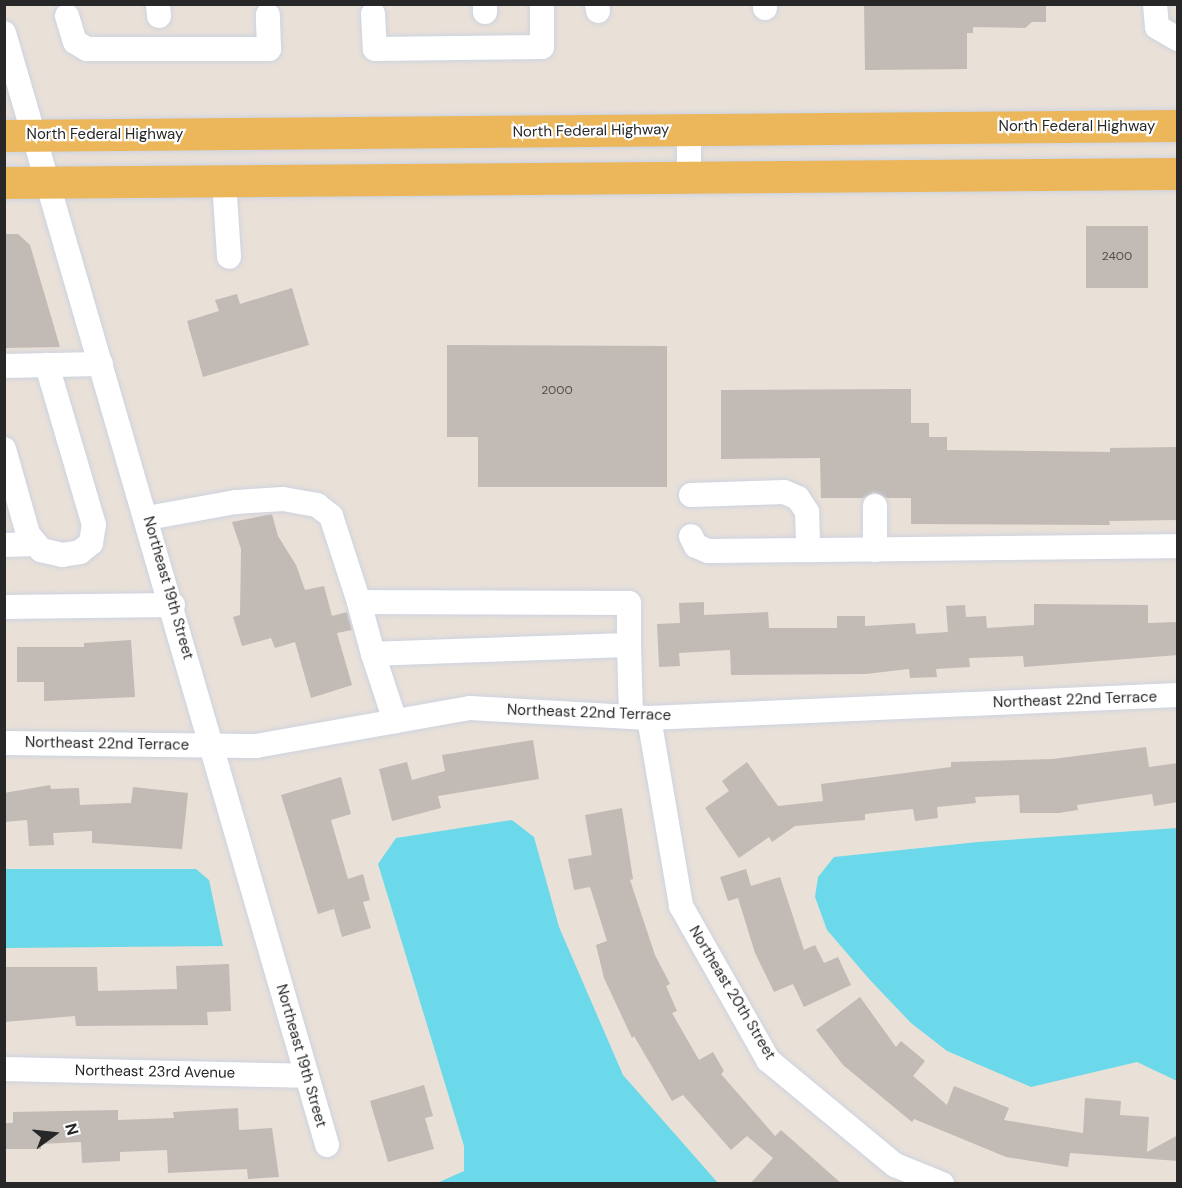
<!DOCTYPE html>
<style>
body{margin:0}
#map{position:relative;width:1182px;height:1188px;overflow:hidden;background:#e9e0d8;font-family:"DM Sans",sans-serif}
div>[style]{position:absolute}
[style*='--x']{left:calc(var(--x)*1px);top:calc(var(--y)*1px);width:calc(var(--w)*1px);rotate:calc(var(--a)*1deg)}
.water>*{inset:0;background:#6cd9ea}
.building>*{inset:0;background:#c1bab5;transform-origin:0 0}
.roads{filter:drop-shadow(0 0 2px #cdd3e0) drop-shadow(0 0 2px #cdd3e0)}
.minor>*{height:24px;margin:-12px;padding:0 12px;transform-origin:12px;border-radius:12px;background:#fff}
.major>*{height:32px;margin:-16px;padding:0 16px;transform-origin:16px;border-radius:16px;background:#ecb75a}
span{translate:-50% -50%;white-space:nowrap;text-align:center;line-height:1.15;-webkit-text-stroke:4.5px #fff;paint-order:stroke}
.number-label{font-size:12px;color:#4e4c4a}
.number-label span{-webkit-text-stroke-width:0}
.street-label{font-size:15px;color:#272727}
.frame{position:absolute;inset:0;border:6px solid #272727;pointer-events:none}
.north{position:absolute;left:24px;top:1104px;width:60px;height:60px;-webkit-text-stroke:4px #fff;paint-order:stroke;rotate:75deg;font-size:16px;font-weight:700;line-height:24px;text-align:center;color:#272727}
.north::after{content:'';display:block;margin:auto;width:21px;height:27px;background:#272727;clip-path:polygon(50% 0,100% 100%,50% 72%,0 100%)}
</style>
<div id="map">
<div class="water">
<i style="clip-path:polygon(512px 820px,534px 837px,559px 927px,623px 1075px,718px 1183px,437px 1183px,464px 1171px,464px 1146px,378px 864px,396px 838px)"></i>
<i style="clip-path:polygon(1177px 828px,1177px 1081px,1137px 1062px,1031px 1087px,947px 1051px,911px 1023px,870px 980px,827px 930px,815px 897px,818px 877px,834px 857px,978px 842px)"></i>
<i style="clip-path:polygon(5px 869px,196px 869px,209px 880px,223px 946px,5px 948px)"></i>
</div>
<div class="building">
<i style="clip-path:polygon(864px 4px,1046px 4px,1046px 22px,1032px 22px,1025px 28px,973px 27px,973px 33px,967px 33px,967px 69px,865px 70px)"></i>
<i style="left:1086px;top:226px;width:62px;height:62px"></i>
<i style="clip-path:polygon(4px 234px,18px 234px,30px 245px,60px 347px,4px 348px)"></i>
<i style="clip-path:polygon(292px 288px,309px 345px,203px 377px,187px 321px,219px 311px,215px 300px,237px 294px,240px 304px)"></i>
<i style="clip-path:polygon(447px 345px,667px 346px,667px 487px,478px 487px,478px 437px,447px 437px)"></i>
<i style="clip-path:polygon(911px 389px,911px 423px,929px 423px,929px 437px,947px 437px,947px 450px,1110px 452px,1110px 448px,1178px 447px,1178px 520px,1109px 521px,1110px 525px,911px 524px,911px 498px,886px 498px,874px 492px,863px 498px,821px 498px,820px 458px,721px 459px,721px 390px)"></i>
<i style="clip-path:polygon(272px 514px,278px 536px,296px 565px,305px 590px,324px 586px,332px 616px,347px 612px,352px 630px,337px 633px,352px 685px,311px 698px,295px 642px,275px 648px,271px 638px,242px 646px,233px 617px,240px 615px,241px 549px,232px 522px)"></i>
<i style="clip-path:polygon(704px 602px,704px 615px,768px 612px,769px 628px,837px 628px,837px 616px,865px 616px,865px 626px,915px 623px,916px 634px,948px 632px,946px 606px,965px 605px,966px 617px,986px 616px,987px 628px,1034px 625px,1034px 604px,1148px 605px,1148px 623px,1178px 622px,1178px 655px,1024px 667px,1023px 656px,969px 658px,970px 667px,936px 669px,937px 677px,910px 678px,909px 669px,866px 674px,731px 675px,730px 650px,679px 653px,680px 666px,659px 667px,657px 624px,680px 623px,679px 603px)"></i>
<i style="clip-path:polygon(131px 640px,135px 697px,44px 701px,44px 682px,17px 682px,17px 647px,84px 647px,84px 643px)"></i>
<i style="clip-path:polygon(533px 740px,539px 779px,438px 796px,441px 808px,392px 821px,379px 769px,407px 762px,412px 780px,445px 771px,442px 755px)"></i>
<i style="clip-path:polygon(1146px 747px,1149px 767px,1178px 763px,1178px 802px,1154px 806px,1152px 794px,1077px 805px,1078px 810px,1059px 813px,1020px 813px,1019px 795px,975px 797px,976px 803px,937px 807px,938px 818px,915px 821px,913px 809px,865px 814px,865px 820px,795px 826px,772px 842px,769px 837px,739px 858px,705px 808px,729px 791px,722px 781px,747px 762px,778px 806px,823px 801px,821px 784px,951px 767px,951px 762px,1053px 759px)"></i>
<i style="clip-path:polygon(341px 777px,351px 814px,331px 820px,348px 879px,363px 874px,370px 900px,363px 902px,371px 928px,342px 937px,334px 909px,318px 914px,281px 795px)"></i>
<i style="clip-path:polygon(50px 785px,51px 789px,79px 788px,80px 805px,131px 803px,133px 787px,188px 793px,182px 849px,92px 843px,92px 831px,53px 833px,54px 845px,29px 846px,27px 820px,4px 822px,4px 793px)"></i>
<i style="clip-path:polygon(622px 808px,633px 879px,630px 880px,655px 955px,670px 984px,666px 986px,677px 1011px,672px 1013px,699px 1060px,713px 1052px,724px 1071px,721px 1074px,775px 1136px,781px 1130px,842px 1184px,750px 1184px,773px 1158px,747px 1136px,731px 1150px,683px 1095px,672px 1101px,634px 1036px,632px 1038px,604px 978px,596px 945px,607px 941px,590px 887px,574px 890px,568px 859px,592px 855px,585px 815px)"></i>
<i style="clip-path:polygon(746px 869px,751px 886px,780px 877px,804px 950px,815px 945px,824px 963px,838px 957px,851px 985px,804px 1007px,793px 984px,774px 992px,755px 953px,738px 898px,728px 901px,720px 877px)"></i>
<i style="clip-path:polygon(229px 964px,231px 1011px,207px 1012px,208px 1025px,76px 1026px,75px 1016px,4px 1022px,4px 967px,97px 967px,98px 991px,177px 989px,176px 966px)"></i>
<i style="clip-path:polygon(860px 997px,896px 1047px,901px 1041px,925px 1061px,913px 1076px,947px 1105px,954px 1086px,1009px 1108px,1004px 1120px,1083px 1133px,1085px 1098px,1121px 1101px,1120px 1115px,1149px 1117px,1147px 1152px,1178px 1135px,1178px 1161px,1070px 1153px,1068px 1167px,1006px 1157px,914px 1119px,912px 1122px,843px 1065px,816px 1030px)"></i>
<i style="clip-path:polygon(424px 1085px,433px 1116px,425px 1118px,434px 1149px,388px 1162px,370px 1101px)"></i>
<i style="clip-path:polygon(238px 1108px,239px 1130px,272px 1128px,279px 1177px,248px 1179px,247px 1169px,168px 1173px,167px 1150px,120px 1152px,120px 1161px,82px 1163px,81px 1142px,41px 1144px,41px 1149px,4px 1149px,4px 1123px,13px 1123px,13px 1112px,118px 1110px,118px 1120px,174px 1118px,173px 1112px)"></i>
</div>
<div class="roads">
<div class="minor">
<i style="--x:158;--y:4;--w:12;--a:85"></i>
<i style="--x:485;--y:4;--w:8;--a:90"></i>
<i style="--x:597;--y:4;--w:7;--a:82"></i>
<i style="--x:765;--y:4;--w:4;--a:90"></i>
<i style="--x:1155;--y:4;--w:23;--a:85"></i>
<i style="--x:1157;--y:27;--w:24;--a:30"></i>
<i style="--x:373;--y:14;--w:35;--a:87"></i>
<i style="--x:375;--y:49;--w:167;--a:-0.7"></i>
<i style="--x:542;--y:47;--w:43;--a:-90"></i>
<i style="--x:67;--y:16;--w:27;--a:73"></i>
<i style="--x:75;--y:42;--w:14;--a:30"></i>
<i style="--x:87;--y:49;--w:182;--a:0"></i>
<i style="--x:269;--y:49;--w:34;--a:-92"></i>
<i style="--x:4;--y:33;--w:1158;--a:73.8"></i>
<i style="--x:689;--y:177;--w:47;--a:-90"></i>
<i style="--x:224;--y:181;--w:76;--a:86.2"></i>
<i style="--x:4;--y:366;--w:97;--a:-1.2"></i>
<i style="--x:4;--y:449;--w:88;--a:74.2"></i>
<i style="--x:28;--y:534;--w:21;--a:51"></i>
<i style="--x:41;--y:550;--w:22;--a:13"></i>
<i style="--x:62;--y:555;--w:18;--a:-9"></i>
<i style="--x:80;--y:552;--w:14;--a:-39"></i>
<i style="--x:91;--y:543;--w:18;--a:-81"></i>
<i style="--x:94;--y:525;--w:167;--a:-106.4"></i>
<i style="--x:691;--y:495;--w:93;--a:-1.8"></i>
<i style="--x:784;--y:492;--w:15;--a:23"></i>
<i style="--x:798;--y:498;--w:17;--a:57"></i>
<i style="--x:807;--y:512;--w:38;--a:88"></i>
<i style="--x:808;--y:550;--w:100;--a:179.4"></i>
<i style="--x:708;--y:551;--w:13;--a:-157"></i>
<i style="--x:696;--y:546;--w:11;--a:-117"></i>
<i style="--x:875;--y:506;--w:44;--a:90"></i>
<i style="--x:147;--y:518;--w:90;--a:-10.2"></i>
<i style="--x:236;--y:502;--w:47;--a:-3.7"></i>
<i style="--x:283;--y:499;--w:35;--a:10"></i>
<i style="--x:317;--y:505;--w:18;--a:38"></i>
<i style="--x:331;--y:516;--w:90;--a:72"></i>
<i style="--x:4;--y:545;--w:32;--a:-2"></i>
<i style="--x:808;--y:550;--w:370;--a:-0.6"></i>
<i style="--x:4;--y:607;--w:169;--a:-0.7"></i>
<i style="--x:629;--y:645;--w:72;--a:88.4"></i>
<i style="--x:373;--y:654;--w:54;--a:-105.1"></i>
<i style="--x:359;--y:602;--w:270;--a:0.2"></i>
<i style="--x:629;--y:603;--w:42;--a:90"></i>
<i style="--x:629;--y:645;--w:256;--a:178"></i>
<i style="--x:373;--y:654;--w:71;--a:71.8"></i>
<i style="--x:649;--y:718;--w:191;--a:80.3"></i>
<i style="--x:681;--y:906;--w:177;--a:60.5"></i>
<i style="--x:768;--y:1060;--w:165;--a:39.6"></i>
<i style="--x:895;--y:1165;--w:51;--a:22"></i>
<i style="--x:4;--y:743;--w:252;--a:0.7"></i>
<i style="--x:256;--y:746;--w:217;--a:-10.1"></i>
<i style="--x:470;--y:708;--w:179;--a:3.2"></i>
<i style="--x:649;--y:718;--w:529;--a:-2.49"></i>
<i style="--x:4;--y:1069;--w:302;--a:1.3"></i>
</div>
<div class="major">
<i style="--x:4;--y:136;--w:1174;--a:-0.49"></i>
<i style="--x:4;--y:183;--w:1174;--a:-0.44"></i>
</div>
</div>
<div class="number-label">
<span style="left:1117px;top:257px">2400</span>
<span style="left:557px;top:391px">2000</span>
</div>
<div class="street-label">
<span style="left:1077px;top:127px">North Federal Highway</span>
<span style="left:591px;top:131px;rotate:-1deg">North Federal Highway</span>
<span style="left:105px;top:135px">North Federal Highway</span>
<span style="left:168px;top:588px;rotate:74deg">Northeast 19th Street</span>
<span style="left:1075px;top:700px;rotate:-2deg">Northeast 22nd Terrace</span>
<span style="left:589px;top:713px;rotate:2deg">Northeast 22nd Terrace</span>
<span style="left:107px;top:744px;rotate:1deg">Northeast 22nd Terrace</span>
<span style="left:732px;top:993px;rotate:59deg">Northeast 20th Street</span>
<span style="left:301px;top:1056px;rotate:74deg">Northeast 19th Street</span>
<span style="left:155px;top:1072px;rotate:1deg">Northeast 23rd Avenue</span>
</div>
<div class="frame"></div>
<div class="north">N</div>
</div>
